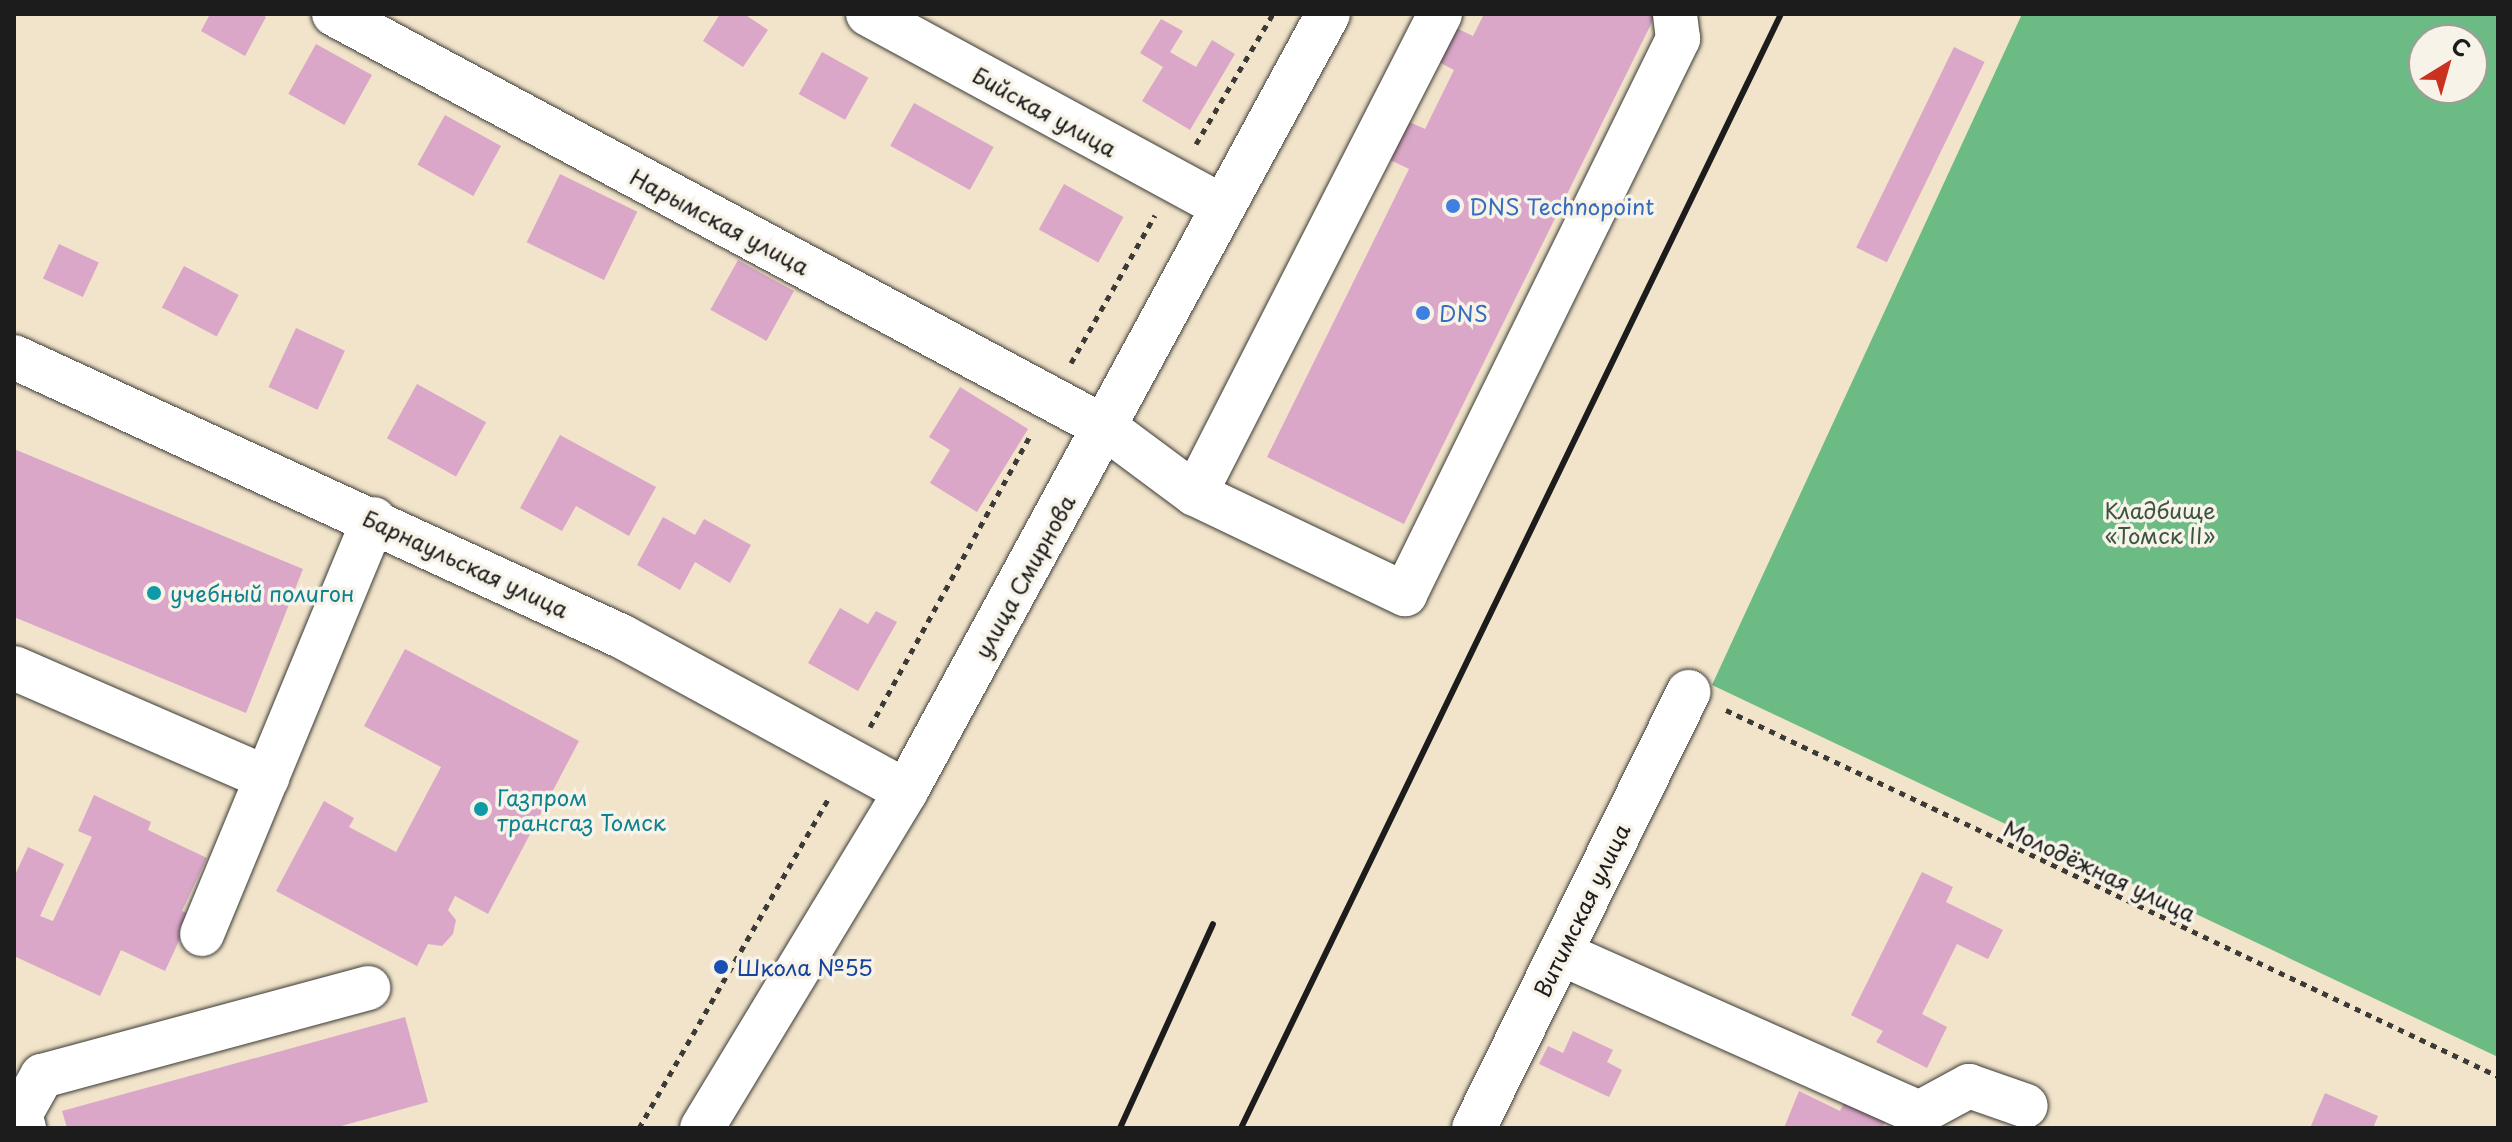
<!DOCTYPE html>
<meta charset="utf-8">
<style>
body{margin:0}
#map{position:relative;width:2512px;height:1142px;overflow:hidden;background:#f1e4ca;font-family:"Playpen Sans",sans-serif}
div>[style]{position:absolute}
[style*='--x']{left:calc(var(--x)*1px);top:calc(var(--y)*1px);width:calc(var(--w)*1px);rotate:calc(var(--a)*1deg)}
.forest>*{inset:0;background:#6cbb85}
.building>*{inset:0;background:#daa7c8;transform-origin:0 0}
.path>*{height:5px;margin-top:-2.5px;transform-origin:0;background:repeating-linear-gradient(90deg,#3c3a36 0 6px,transparent 0 12px)}
.roads{filter:drop-shadow(0 0 2px #3c3a36) drop-shadow(0 0 2px #3c3a36)}
.minor>*{height:44px;margin:-22px;padding:0 22px;transform-origin:22px;border-radius:22px;background:#fff}
.major>*{height:44px;margin:-22px;padding:0 22px;transform-origin:22px;border-radius:22px;background:#fff}
.rail>*{height:6px;margin:-3px;padding:0 3px;transform-origin:3px;border-radius:3px;background:#1c1c1c}
.dots>*{width:22px;height:22px;translate:-50% -50%;box-sizing:border-box;border:4px solid #f7f3e8;border-radius:50%}
span{translate:-50% -50%;white-space:nowrap;text-align:center;line-height:1.15;-webkit-text-stroke:7px #f7f3e8;paint-order:stroke}
.street-label{font-size:22px;color:#1c1c1c}
.shop-label{font-size:22px;color:#366cbe}
.left{translate:0 -50%;text-align:left}
.park-label{font-size:22px;color:#3c5543}
.culture-label{font-size:22px;color:#0d838f}
.transit-label{font-size:22px;color:#164399}
.frame{position:absolute;inset:0;border:16px solid #1c1c1c;pointer-events:none}
.north{position:absolute;left:2408px;top:24px;width:80px;height:80px;box-sizing:border-box;background:#f7f3e8;border:2px solid #9f9d96;border-radius:50%;rotate:37deg;font-size:22px;font-weight:700;line-height:32px;text-align:center;color:#1c1c1c}
.north::after{content:'';display:block;margin:auto;width:28px;height:36px;background:#c8321e;clip-path:polygon(50% 0,100% 100%,50% 72%,0 100%)}
</style>
<div id="map">
<div class="forest">
<i style="clip-path:polygon(evenodd,2022px 14px,2498px 14px,2498px 1057px,1712px 685px,2022px 14px,2424px 40px,2472px 40px,2472px 88px,2424px 88px,2424px 40px)"></i>
</div>
<div class="building">
<i style="clip-path:polygon(210px 14px,260px 14px,266px 17px,245px 56px,201px 31px)"></i>
<i style="clip-path:polygon(720px 14px,744px 14px,768px 30px,743px 67px,703px 41px)"></i>
<i style="clip-path:polygon(1484px 14px,1656px 14px,1404px 524px,1267px 457px,1409px 169px,1386px 158px,1405px 120px,1425px 129px,1454px 70px,1437px 61px,1454px 27px,1473px 36px)"></i>
<i style="clip-path:polygon(1161px 19px,1183px 31px,1170px 52px,1196px 67px,1212px 40px,1235px 54px,1190px 130px,1142px 101px,1163px 67px,1140px 53px)"></i>
<i style="left:316px;top:44px;width:64px;height:57px;rotate:29deg"></i>
<i style="left:1954px;top:47px;width:34px;height:223px;rotate:26deg"></i>
<i style="left:822px;top:52px;width:53px;height:48px;rotate:29deg"></i>
<i style="left:914px;top:103px;width:91px;height:49px;rotate:29deg"></i>
<i style="left:445px;top:115px;width:64px;height:57px;rotate:29deg"></i>
<i style="left:560px;top:174px;width:86px;height:76px;rotate:26deg"></i>
<i style="left:1064px;top:184px;width:68px;height:52px;rotate:29deg"></i>
<i style="left:59px;top:244px;width:44px;height:38px;rotate:25deg"></i>
<i style="left:738px;top:260px;width:64px;height:57px;rotate:29deg"></i>
<i style="left:184px;top:266px;width:62px;height:47px;rotate:28deg"></i>
<i style="left:296px;top:328px;width:54px;height:65px;rotate:25deg"></i>
<i style="left:417px;top:384px;width:79px;height:62px;rotate:29deg"></i>
<i style="clip-path:polygon(960px 387px,1028px 429px,977px 512px,930px 483px,950px 450px,929px 437px)"></i>
<i style="clip-path:polygon(560px 435px,656px 487px,629px 536px,576px 506px,562px 531px,520px 508px)"></i>
<i style="clip-path:polygon(14px 449px,303px 569px,246px 713px,14px 617px)"></i>
<i style="clip-path:polygon(663px 517px,695px 535px,704px 519px,751px 545px,730px 583px,695px 562px,680px 590px,637px 565px)"></i>
<i style="clip-path:polygon(840px 608px,868px 624px,876px 611px,897px 622px,858px 691px,808px 663px)"></i>
<i style="clip-path:polygon(405px 649px,579px 741px,488px 914px,455px 896px,448px 910px,456px 920px,453px 934px,442px 946px,428px 944px,417px 966px,276px 891px,324px 801px,354px 818px,349px 827px,396px 852px,441px 767px,364px 726px)"></i>
<i style="clip-path:polygon(94px 795px,151px 822px,148px 830px,207px 858px,182px 911px,191px 915px,165px 971px,121px 950px,100px 996px,14px 956px,14px 877px,28px 847px,64px 864px,40px 916px,53px 921px,92px 837px,78px 831px)"></i>
<i style="clip-path:polygon(1922px 872px,1953px 887px,1946px 902px,2003px 930px,1988px 959px,1957px 944px,1922px 1014px,1947px 1027px,1927px 1068px,1876px 1042px,1883px 1031px,1851px 1015px)"></i>
<i style="clip-path:polygon(405px 1017px,428px 1102px,334px 1128px,67px 1128px,62px 1111px)"></i>
<i style="clip-path:polygon(1573px 1031px,1613px 1050px,1607px 1062px,1622px 1070px,1609px 1097px,1539px 1064px,1548px 1046px,1563px 1053px)"></i>
<i style="clip-path:polygon(1799px 1091px,1840px 1111px,1845px 1101px,1886px 1121px,1882px 1128px,1784px 1128px)"></i>
<i style="clip-path:polygon(2325px 1093px,2378px 1116px,2373px 1128px,2310px 1128px)"></i>
</div>
<div class="path">
<i style="--x:1196;--y:144;--w:151;--a:-59.4"></i>
<i style="--x:1071;--y:363;--w:170;--a:-60.4"></i>
<i style="--x:1726;--y:710;--w:854;--a:25.37"></i>
<i style="--x:870;--y:727;--w:334;--a:-61.2"></i>
<i style="--x:639;--y:1128;--w:381;--a:-60.1"></i>
</div>
<div class="roads">
<div class="minor">
<i style="--x:334;--y:14;--w:876;--a:28.2"></i>
<i style="--x:1106;--y:428;--w:111;--a:36.6"></i>
<i style="--x:1195;--y:494;--w:539;--a:-62.96"></i>
<i style="--x:868;--y:14;--w:404;--a:28.5"></i>
<i style="--x:14;--y:357;--w:670;--a:24.69"></i>
<i style="--x:623;--y:637;--w:322;--a:28.6"></i>
<i style="--x:1195;--y:494;--w:233;--a:25.5"></i>
<i style="--x:1405;--y:594;--w:619;--a:-63.81"></i>
<i style="--x:1678;--y:39;--w:25;--a:-97"></i>
<i style="--x:14;--y:668;--w:276;--a:23.5"></i>
<i style="--x:202;--y:934;--w:449;--a:-67.5"></i>
<i style="--x:1560;--y:953;--w:393;--a:24"></i>
<i style="--x:1919;--y:1113;--w:57;--a:-28.4"></i>
<i style="--x:1969;--y:1086;--w:60;--a:19.3"></i>
<i style="--x:24;--y:1128;--w:14;--a:-107"></i>
<i style="--x:20;--y:1115;--w:45;--a:-60.6"></i>
<i style="--x:42;--y:1076;--w:338;--a:-15.1"></i>
<i style="--x:1474;--y:1128;--w:486;--a:-63.8"></i>
</div>
<div class="major">
<i style="--x:702;--y:1128;--w:394;--a:-58.8"></i>
<i style="--x:906;--y:791;--w:884;--a:-61.49"></i>
</div>
</div>
<div class="rail">
<i style="--x:1120;--y:1128;--w:224;--a:-65.5"></i>
<i style="--x:1241;--y:1128;--w:1238;--a:-64.14"></i>
</div>
<div class="dots">
<i style="left:1453px;top:206px;background:#3f7fe0"></i>
<i style="left:1423px;top:313px;background:#3f7fe0"></i>
<i style="left:154px;top:593px;background:#0f9aa8"></i>
<i style="left:481px;top:809px;background:#0f9aa8"></i>
<i style="left:721px;top:967px;background:#1a4fb4"></i>
</div>
<div class="street-label">
<span style="left:1045px;top:111px;rotate:29deg">Бийская улица</span>
<span style="left:720px;top:221px;rotate:28deg">Нарымская улица</span>
<span style="left:466px;top:563px;rotate:25deg">Барнаульская улица</span>
<span style="left:1024px;top:576px;rotate:-61deg">улица Смирнова</span>
<span style="left:2100px;top:870px;rotate:25deg">Молодёжная улица</span>
<span style="left:1581px;top:910px;rotate:-64deg">Витимская улица</span>
</div>
<div class="shop-label">
<span class="left" style="left:1469px;top:206px">DNS Technopoint</span>
<span class="left" style="left:1439px;top:313px">DNS</span>
</div>
<div class="park-label">
<span style="left:2160px;top:522px">Кладбище<br>«Томск II»</span>
</div>
<div class="culture-label">
<span class="left" style="left:170px;top:593px">учебный полигон</span>
<span class="left" style="left:497px;top:809px">Газпром<br>трансгаз Томск</span>
</div>
<div class="transit-label">
<span class="left" style="left:737px;top:967px">Школа №55</span>
</div>
<div class="frame"></div>
<div class="north">С</div>
</div>
